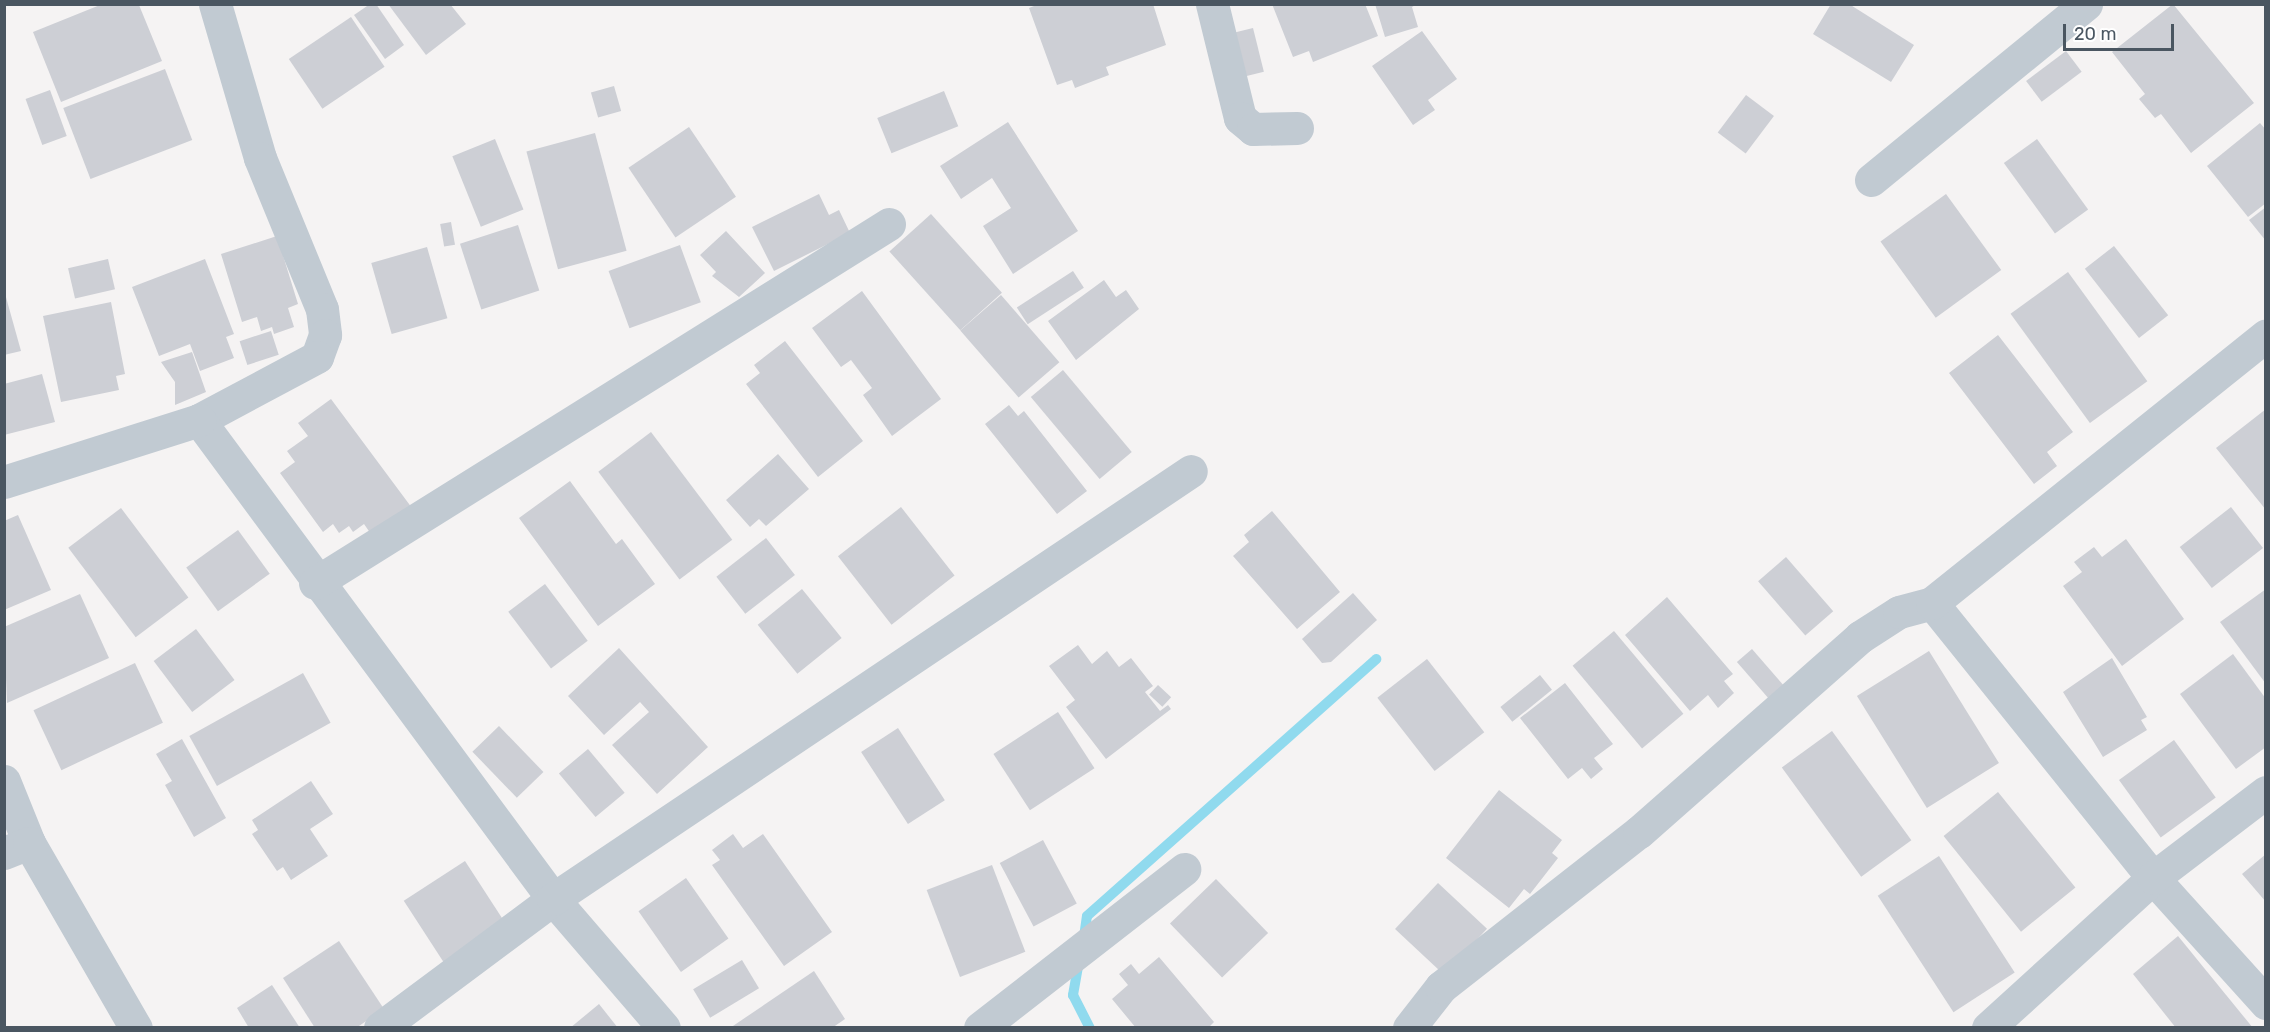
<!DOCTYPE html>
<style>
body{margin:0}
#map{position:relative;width:2270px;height:1032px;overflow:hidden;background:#f5f3f3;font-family:Rubik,sans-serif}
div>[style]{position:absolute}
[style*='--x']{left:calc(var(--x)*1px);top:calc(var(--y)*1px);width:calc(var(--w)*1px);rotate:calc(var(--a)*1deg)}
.stream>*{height:10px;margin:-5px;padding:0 5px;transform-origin:5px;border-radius:5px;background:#90daee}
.building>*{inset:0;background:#cdcfd5;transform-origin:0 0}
.minor>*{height:33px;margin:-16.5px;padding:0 16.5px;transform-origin:16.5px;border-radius:16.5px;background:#c1cad2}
span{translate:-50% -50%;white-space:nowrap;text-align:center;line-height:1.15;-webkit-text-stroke:6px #fff;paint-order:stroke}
.frame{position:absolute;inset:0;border:6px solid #4a5661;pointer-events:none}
.scale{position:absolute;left:2063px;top:24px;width:111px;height:27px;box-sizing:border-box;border:3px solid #4a5661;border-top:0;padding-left:8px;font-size:18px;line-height:21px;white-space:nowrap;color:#4a5661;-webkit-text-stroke:4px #fff;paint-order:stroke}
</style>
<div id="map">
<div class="stream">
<i style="--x:1084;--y:937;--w:21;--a:-82"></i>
<i style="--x:1087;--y:916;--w:387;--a:-41.6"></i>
<i style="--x:1079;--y:961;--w:35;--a:100"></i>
<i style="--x:1073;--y:995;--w:37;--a:63"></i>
</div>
<div class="building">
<i style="clip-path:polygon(370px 4px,376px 4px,404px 45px,385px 59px,354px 15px)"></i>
<i style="clip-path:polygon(388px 4px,450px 4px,466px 24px,426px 55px)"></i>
<i style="clip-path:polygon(1039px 4px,1153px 4px,1166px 45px,1106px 67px,1109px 75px,1075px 88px,1072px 80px,1057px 85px,1029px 8px)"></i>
<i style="clip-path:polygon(1272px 4px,1365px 4px,1378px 36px,1313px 62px,1309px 51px,1293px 57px)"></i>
<i style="clip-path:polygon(1375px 4px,1417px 4px,1412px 7px,1418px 27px,1385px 37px)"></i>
<i style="clip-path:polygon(1831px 4px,1849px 4px,1914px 45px,1891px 82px,1813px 34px)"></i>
<i style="clip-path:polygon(2173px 4px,2254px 103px,2191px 153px,2161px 114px,2155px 118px,2139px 99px,2145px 94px,2112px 52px)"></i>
<i style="clip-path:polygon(100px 5px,139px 5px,162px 61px,61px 102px,33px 32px)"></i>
<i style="left:351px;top:17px;width:60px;height:75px;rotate:56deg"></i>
<i style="left:1253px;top:28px;width:45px;height:23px;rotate:76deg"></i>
<i style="clip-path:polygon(1422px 31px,1457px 79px,1428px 100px,1435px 110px,1413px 125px,1372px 66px)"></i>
<i style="left:2066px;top:51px;width:26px;height:50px;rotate:53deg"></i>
<i style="left:165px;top:69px;width:76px;height:109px;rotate:69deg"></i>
<i style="left:614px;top:86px;width:26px;height:24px;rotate:74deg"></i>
<i style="left:50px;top:90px;width:49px;height:26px;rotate:70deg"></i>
<i style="left:944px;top:91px;width:38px;height:72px;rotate:68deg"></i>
<i style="left:1746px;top:95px;width:35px;height:47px;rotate:37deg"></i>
<i style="clip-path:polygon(1008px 122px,1078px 231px,1013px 274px,983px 226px,1011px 208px,992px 178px,961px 199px,940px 166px)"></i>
<i style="clip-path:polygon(2260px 123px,2266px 130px,2266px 203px,2248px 217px,2207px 166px)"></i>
<i style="left:689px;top:127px;width:84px;height:73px;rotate:56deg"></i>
<i style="left:595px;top:133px;width:122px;height:71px;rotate:75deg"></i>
<i style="left:495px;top:139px;width:76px;height:46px;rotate:68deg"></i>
<i style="left:2037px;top:139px;width:87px;height:41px;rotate:54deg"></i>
<i style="clip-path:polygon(819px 194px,829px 215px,839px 210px,850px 233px,774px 271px,752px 227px)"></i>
<i style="left:1946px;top:194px;width:94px;height:81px;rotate:54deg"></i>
<i style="clip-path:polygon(2266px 207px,2266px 241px,2249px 220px)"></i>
<i style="left:931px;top:214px;width:106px;height:56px;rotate:48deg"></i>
<i style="left:451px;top:222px;width:23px;height:11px;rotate:80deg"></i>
<i style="left:518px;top:225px;width:69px;height:61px;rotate:72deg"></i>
<i style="clip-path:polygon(726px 231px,765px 273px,739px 297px,712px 276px,716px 272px,700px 255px)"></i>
<i style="clip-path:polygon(277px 236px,298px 304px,288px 308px,294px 327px,274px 334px,272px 327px,261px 331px,257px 317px,242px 322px,221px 254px)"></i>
<i style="left:680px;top:245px;width:61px;height:76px;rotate:70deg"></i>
<i style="left:2114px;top:246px;width:88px;height:37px;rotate:52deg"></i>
<i style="left:427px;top:247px;width:74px;height:58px;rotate:74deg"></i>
<i style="left:108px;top:259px;width:31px;height:41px;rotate:77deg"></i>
<i style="clip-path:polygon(205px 259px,234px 334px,226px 337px,234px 358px,200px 371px,190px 344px,159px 356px,132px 287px)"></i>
<i style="left:1073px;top:271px;width:20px;height:67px;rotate:57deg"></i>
<i style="left:2068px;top:272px;width:135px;height:71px;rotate:54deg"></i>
<i style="clip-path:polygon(1104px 280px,1116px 297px,1126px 290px,1139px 309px,1076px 360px,1048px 321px)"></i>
<i style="clip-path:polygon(4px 290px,21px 351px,4px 355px)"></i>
<i style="clip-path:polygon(862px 291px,941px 399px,892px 436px,863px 395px,872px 388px,851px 360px,841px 367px,812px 328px)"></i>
<i style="left:1001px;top:295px;width:89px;height:54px;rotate:49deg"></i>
<i style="clip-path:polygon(111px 302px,125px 374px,116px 376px,119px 390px,61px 402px,43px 316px)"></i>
<i style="left:271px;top:331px;width:25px;height:33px;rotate:72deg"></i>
<i style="clip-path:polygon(1998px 335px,2073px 432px,2047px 452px,2057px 466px,2034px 484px,1949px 373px)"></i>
<i style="clip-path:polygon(785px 341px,863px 441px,818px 477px,746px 384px,760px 373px,754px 365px)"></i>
<i style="clip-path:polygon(192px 352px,206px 392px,175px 405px,175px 382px,161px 362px)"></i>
<i style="left:1063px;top:370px;width:107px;height:42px;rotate:50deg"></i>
<i style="clip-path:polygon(42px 374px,55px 422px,4px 435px,4px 384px)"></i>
<i style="clip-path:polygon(331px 399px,412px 508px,373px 537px,364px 524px,353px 532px,349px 526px,339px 533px,333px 524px,323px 532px,280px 473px,295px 462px,287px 451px,308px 436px,298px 423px)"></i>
<i style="clip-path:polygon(1009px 405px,1018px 416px,1024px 411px,1087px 491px,1057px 514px,985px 424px)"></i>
<i style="clip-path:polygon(2266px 409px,2266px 510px,2216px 448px)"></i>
<i style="left:651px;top:432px;width:135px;height:66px;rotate:53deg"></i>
<i style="clip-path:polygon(778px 454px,809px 489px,766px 526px,759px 519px,750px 527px,726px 500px)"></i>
<i style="clip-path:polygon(570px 481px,616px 544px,622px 539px,655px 584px,598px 626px,519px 518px)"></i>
<i style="left:901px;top:507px;width:87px;height:80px;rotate:52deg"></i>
<i style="left:2231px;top:507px;width:52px;height:65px;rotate:52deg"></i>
<i style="left:121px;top:508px;width:112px;height:66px;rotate:53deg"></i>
<i style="clip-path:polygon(1272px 511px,1340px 592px,1297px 629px,1233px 556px,1249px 542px,1244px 535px)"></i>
<i style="clip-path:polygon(18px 515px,51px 590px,4px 610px,4px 521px)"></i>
<i style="left:238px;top:530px;width:54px;height:64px;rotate:54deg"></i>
<i style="left:766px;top:538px;width:47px;height:63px;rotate:52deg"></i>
<i style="clip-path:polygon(2126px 539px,2184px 619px,2122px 666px,2063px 586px,2082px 572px,2074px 562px,2094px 547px,2102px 557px)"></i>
<i style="left:1786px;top:557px;width:72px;height:37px;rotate:49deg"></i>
<i style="left:545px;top:584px;width:71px;height:46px;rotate:53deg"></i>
<i style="left:802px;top:589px;width:63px;height:57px;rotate:51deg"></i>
<i style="clip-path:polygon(2266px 589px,2266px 684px,2220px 622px)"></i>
<i style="clip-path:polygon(1353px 593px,1377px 620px,1331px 662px,1322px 663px,1302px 639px)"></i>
<i style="clip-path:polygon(80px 594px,109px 658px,7px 703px,4px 627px)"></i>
<i style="clip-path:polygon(1667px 597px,1733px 674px,1724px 681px,1734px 693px,1718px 708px,1708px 695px,1690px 711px,1625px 635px)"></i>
<i style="left:196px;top:629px;width:64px;height:53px;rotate:53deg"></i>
<i style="left:1614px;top:631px;width:108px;height:54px;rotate:50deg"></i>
<i style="clip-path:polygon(1078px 645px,1092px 664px,1107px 651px,1119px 667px,1131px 658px,1153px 686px,1145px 692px,1160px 711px,1168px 705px,1171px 709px,1106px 759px,1066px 707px,1075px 700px,1049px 666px)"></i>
<i style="clip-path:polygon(619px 648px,708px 747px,657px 794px,612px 745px,649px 712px,640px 702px,604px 735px,568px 696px)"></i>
<i style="left:1752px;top:649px;width:53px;height:20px;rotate:49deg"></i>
<i style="left:1929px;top:651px;width:132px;height:85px;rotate:58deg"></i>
<i style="clip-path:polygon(2233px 654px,2266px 699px,2266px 747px,2236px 769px,2180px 694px)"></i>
<i style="clip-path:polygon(2112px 658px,2147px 717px,2141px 720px,2147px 730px,2103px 757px,2063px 692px)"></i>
<i style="left:1427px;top:659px;width:93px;height:63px;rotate:52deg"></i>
<i style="left:135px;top:663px;width:66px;height:112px;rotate:65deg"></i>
<i style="left:303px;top:673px;width:57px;height:130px;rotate:61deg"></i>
<i style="left:1540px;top:675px;width:19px;height:51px;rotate:51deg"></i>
<i style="clip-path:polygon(1565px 683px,1613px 744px,1594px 758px,1603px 769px,1591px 779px,1582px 768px,1568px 779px,1520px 718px)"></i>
<i style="left:1158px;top:685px;width:18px;height:13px;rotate:43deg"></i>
<i style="left:1058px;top:712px;width:67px;height:77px;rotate:57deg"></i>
<i style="left:499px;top:726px;width:64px;height:37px;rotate:46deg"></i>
<i style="left:898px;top:728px;width:86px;height:44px;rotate:57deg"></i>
<i style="left:1832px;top:731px;width:135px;height:62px;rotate:54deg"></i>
<i style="clip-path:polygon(182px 739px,226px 818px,194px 837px,165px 785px,172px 781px,156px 754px)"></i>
<i style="left:2174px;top:740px;width:71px;height:68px;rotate:54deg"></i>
<i style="left:588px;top:749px;width:57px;height:38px;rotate:50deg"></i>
<i style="clip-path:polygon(311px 781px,333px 814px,310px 829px,328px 856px,291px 880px,283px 867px,277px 871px,252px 834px,258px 830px,252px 820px)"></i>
<i style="clip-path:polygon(1499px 790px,1562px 840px,1552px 853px,1558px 858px,1530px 894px,1524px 889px,1509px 908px,1446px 858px)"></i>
<i style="left:1998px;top:792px;width:123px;height:70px;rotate:51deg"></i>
<i style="clip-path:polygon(733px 834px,743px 848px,763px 834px,832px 932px,784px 966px,712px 865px,720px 860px,712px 850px)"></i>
<i style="left:1043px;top:840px;width:72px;height:49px;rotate:62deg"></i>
<i style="clip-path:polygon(2266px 854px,2266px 902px,2242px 874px)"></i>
<i style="left:1939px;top:856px;width:139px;height:73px;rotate:57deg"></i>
<i style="left:465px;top:861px;width:78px;height:73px;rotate:57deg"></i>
<i style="left:992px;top:865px;width:93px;height:70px;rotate:69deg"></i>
<i style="left:686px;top:878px;width:74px;height:58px;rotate:55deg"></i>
<i style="left:1216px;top:879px;width:75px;height:64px;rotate:46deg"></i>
<i style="left:1438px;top:883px;width:67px;height:63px;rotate:43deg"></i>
<i style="clip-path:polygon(2178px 936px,2253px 1028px,2176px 1028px,2133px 974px)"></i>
<i style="clip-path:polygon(339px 941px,384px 1009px,356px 1028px,315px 1028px,283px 978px)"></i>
<i style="clip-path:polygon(1159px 957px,1214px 1022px,1208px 1028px,1136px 1028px,1112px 999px,1128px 985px,1119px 974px,1131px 964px,1139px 974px)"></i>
<i style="left:742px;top:960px;width:33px;height:57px;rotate:59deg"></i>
<i style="clip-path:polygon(814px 971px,845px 1019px,832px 1028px,730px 1028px)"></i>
<i style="clip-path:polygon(272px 985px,300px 1028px,249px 1028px,237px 1008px)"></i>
<i style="clip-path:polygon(599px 1004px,618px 1028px,570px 1028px)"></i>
</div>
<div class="minor">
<i style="--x:215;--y:4;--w:160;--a:73.7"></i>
<i style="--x:260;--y:158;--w:163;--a:67.7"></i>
<i style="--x:322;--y:309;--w:26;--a:83"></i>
<i style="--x:325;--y:335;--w:23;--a:110"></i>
<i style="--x:317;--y:357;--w:134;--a:151.9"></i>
<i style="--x:199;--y:420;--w:596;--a:53.53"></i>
<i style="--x:553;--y:899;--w:170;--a:49.3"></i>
<i style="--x:1212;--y:4;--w:117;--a:76.2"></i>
<i style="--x:1240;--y:118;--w:17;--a:40"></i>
<i style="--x:1253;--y:129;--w:44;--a:-1.3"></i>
<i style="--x:1871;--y:180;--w:278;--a:-39.3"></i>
<i style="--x:4;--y:482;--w:205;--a:-17.6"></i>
<i style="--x:315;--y:583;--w:677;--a:-32.02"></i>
<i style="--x:1932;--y:603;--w:353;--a:51.2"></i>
<i style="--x:2153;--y:878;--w:169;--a:47.9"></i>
<i style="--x:4;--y:781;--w:67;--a:68"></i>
<i style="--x:4;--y:853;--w:27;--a:-22"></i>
<i style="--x:29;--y:843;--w:214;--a:60"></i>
<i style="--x:380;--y:1028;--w:216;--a:-36.7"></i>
<i style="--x:553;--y:899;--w:768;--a:-33.86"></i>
<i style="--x:980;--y:1028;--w:259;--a:-37.9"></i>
<i style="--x:1409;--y:1028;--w:52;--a:-52"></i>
<i style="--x:1441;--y:987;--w:251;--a:-38.1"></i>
<i style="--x:1639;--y:832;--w:295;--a:-41.4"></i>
<i style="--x:1860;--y:637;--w:46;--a:-32.7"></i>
<i style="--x:1899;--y:612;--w:34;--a:-15"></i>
<i style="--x:1932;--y:603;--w:428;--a:-38.7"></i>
<i style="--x:1988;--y:1028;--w:223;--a:-42.3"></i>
<i style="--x:2153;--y:878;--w:142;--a:-37.3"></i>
</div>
<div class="frame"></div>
<div class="scale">20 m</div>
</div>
